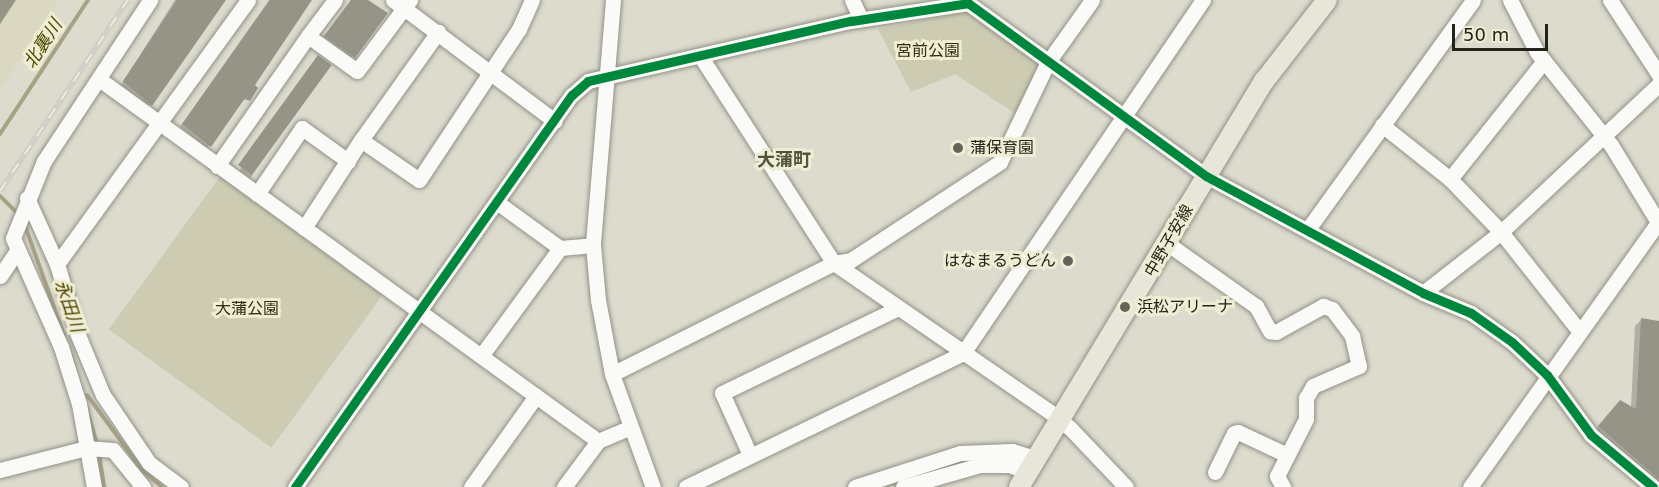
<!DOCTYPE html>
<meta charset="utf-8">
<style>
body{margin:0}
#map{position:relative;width:1659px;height:487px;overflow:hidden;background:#dcdbcd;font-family:"DejaVu Sans","Noto Sans JP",sans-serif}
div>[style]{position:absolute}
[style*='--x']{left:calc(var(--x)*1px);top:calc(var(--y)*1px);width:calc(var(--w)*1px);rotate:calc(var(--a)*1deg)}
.built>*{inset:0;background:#dad8c0}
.green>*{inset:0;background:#cdccb3;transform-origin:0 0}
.shadow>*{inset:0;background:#0003}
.stream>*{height:4px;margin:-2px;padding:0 2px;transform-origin:2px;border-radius:2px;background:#a6a384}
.building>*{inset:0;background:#969487;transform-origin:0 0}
.roads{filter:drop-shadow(0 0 2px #919186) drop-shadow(0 0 2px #919186)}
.minor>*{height:15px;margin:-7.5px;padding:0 7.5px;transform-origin:7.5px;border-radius:7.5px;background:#fafaf8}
.major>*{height:20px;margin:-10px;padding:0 10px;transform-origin:10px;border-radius:10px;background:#e7e6d9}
.rail>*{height:6px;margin-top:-3px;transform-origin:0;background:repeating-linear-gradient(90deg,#efedd4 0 11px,#cfcfca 0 22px);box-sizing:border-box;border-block:2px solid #cfcfca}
.cycleway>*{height:9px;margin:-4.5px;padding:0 4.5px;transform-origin:4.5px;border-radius:4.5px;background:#00873e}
.dots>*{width:16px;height:16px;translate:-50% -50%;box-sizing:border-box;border:3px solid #efedd4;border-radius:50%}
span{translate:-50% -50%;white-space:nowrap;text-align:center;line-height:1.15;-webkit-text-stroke:6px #efedd4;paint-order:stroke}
.park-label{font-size:16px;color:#322e0c}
.poi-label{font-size:16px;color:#24231a}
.left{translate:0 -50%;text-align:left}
.right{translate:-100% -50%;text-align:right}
.street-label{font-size:16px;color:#24231a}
.water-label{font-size:18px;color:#4f4800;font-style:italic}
.neighbourhood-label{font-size:18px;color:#55533e;font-weight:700}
.scale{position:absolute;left:1452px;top:24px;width:96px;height:27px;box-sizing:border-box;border:3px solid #24231a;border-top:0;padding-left:8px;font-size:18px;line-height:21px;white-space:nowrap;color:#24231a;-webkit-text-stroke:4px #efedd4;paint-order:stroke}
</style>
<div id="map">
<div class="built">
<i style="clip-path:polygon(0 0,59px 0,0 89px)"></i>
</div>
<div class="green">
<i style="clip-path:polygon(966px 12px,1038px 64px,1016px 114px,955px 74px,911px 92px,878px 29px)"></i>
<i style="left:224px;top:171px;width:201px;height:196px;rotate:36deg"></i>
</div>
<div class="shadow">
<i style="clip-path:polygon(175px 0,224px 0,148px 107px,121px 85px)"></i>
<i style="clip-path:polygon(269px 0,310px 0,252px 86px,248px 100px,242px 100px,207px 149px,180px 127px)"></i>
<i style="clip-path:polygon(351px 0,368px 0,351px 59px,322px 39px)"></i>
<i style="clip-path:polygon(315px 60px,330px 65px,250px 178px,239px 171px)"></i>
<i style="clip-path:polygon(1641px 320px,1659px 323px,1659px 487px,1593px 433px,1614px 408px,1631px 407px,1635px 326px)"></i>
</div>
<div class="stream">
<i style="--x:0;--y:134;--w:160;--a:-56.7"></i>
<i style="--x:0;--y:196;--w:25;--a:45"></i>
<i style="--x:24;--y:223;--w:119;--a:70.3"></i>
<i style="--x:71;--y:356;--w:92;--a:73.5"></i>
<i style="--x:87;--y:395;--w:94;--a:53.6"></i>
<i style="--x:143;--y:471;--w:25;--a:40"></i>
<i style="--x:99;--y:454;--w:33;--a:81"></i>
<i style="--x:914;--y:476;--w:58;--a:-15.9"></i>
<i style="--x:880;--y:487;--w:25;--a:-18"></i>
</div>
<div class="building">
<i style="clip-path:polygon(0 0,16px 0,0 24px)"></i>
<i style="clip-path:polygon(177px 0,226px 0,152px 106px,123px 81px)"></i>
<i style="clip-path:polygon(270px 0,312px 0,255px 85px,258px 88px,250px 101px,245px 98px,211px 147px,182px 124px)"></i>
<i style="clip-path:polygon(351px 0,368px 0,388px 13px,355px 58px,324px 36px)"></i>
<i style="left:318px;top:55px;width:17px;height:136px;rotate:36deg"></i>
<i style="clip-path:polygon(1641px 318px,1659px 321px,1659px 479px,1598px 426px,1620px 400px,1636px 409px)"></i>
</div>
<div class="roads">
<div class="minor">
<i style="--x:393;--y:0;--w:202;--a:36.8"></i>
<i style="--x:613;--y:0;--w:246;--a:94.7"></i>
<i style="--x:593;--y:245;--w:55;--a:84.8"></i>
<i style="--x:598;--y:300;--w:75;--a:79.3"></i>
<i style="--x:612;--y:374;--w:120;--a:70.1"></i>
<i style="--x:852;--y:0;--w:21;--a:65"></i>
<i style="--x:1510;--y:0;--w:59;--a:62.6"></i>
<i style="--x:1537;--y:52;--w:119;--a:51.5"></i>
<i style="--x:1611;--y:145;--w:90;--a:58.6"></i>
<i style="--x:1610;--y:0;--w:90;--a:56.8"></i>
<i style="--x:308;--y:36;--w:45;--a:-53.1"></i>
<i style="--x:701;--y:57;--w:245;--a:57.2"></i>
<i style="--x:834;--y:263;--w:262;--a:34.6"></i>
<i style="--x:1050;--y:412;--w:26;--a:39"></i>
<i style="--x:1070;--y:428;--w:81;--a:46.5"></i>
<i style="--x:99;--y:79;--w:616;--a:35.96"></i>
<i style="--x:598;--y:441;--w:34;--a:-23"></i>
<i style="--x:1382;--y:125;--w:87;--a:38.5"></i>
<i style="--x:1450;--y:179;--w:74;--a:46.1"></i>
<i style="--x:1501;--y:232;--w:127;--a:51.7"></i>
<i style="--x:361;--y:140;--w:133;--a:-54.5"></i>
<i style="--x:217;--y:166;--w:159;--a:-55"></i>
<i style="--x:308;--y:36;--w:60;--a:35.5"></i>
<i style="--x:357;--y:71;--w:89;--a:-53.3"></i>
<i style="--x:1450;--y:179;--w:151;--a:-51.5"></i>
<i style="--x:257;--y:194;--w:80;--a:-55.7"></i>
<i style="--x:302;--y:128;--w:57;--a:35.7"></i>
<i style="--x:27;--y:198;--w:72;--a:65.6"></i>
<i style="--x:57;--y:264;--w:74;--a:73.5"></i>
<i style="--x:78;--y:335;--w:65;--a:67.4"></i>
<i style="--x:103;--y:395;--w:82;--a:55.9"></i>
<i style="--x:149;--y:463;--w:40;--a:37"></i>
<i style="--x:498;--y:203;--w:77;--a:36"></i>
<i style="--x:560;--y:248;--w:33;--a:-5"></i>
<i style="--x:304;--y:228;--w:105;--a:-57.1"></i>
<i style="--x:361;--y:140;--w:70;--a:34.6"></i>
<i style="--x:419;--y:180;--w:181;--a:-56.5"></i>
<i style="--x:519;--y:29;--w:32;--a:-66"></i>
<i style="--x:1308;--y:229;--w:282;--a:-54.2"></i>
<i style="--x:1168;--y:244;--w:108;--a:35.2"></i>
<i style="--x:1256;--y:306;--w:29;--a:61"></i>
<i style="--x:1270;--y:331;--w:6;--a:9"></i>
<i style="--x:1276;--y:332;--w:54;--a:-29"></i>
<i style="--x:1323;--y:306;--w:9;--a:18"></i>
<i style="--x:1332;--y:309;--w:34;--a:53"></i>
<i style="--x:1352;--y:336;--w:31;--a:77"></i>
<i style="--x:1359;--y:366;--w:50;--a:156.5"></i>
<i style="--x:1313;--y:386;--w:14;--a:120"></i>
<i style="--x:1306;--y:398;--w:21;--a:90"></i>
<i style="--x:1306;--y:419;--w:64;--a:117"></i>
<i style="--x:1277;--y:476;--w:13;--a:61"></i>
<i style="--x:57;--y:264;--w:326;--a:-54.1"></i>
<i style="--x:0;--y:276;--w:29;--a:-56"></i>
<i style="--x:1423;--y:293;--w:99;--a:-38"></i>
<i style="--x:1501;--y:232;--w:216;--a:-43.1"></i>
<i style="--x:481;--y:356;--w:134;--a:-53.8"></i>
<i style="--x:612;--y:374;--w:248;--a:-26.6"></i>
<i style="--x:834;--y:263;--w:17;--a:-10"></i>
<i style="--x:851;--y:260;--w:178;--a:-33.3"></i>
<i style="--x:1000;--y:162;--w:111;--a:-64.4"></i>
<i style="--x:1048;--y:62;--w:76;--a:-54.6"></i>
<i style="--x:750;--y:455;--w:68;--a:-114.3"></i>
<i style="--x:722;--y:393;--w:195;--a:-25.8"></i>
<i style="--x:0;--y:470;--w:89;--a:-14.3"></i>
<i style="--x:86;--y:448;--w:27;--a:4"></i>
<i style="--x:113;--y:450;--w:48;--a:51"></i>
<i style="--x:1215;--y:472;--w:43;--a:-64"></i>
<i style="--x:1234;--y:433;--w:4;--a:-14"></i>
<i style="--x:1238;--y:432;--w:54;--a:25.1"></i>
<i style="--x:94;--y:487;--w:84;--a:-100.2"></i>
<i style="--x:79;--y:404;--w:60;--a:-107.5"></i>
<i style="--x:61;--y:347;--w:119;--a:-113.8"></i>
<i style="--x:13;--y:238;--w:83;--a:-68.1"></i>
<i style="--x:44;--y:161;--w:193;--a:-56.6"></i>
<i style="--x:295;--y:487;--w:480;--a:-54.8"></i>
<i style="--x:572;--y:95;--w:21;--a:-41"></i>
<i style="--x:588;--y:81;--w:270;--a:-12.9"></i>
<i style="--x:851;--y:21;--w:118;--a:-8.7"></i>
<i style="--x:968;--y:3;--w:294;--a:36"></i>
<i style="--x:1206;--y:176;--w:247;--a:28.3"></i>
<i style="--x:1423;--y:293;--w:52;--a:22.6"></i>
<i style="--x:1471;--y:313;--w:50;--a:35.3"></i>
<i style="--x:1512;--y:342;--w:48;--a:43.3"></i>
<i style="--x:1547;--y:375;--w:74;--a:53.7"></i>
<i style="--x:1591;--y:435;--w:81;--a:40"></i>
<i style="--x:471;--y:487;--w:112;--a:-54.5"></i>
<i style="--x:564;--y:487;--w:57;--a:-53.5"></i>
<i style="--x:686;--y:487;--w:308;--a:-25.8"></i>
<i style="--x:963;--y:353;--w:427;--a:-55.8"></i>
<i style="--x:855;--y:487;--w:110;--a:-17.9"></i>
<i style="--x:960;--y:453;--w:52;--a:-2.2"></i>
<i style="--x:1012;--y:451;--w:27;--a:17"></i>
<i style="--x:903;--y:487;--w:80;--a:-15.9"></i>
<i style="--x:980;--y:465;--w:29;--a:0"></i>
<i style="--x:1009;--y:465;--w:21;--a:19"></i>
<i style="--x:1470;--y:487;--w:326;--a:-54.6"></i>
</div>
<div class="major">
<i style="--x:1019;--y:487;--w:476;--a:-58.9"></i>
<i style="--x:1265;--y:80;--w:101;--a:-52.2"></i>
</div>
</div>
<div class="rail">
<i style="--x:0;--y:191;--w:230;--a:-56.2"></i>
</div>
<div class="cycleway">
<i style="--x:295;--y:487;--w:480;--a:-54.8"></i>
<i style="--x:572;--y:95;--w:21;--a:-41"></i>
<i style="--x:588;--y:81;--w:270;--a:-12.9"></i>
<i style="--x:851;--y:21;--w:118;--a:-8.7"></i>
<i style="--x:968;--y:3;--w:294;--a:36"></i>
<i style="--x:1206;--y:176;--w:247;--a:28.3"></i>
<i style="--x:1423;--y:293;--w:52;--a:22.6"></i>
<i style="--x:1471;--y:313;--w:50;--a:35.3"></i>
<i style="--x:1512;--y:342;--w:48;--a:43.3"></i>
<i style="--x:1547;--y:375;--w:74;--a:53.7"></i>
<i style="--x:1591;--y:435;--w:81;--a:40"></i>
</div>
<div class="dots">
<i style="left:958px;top:148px;background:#646359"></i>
<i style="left:1068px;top:261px;background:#646359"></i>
<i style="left:1125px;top:307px;background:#646359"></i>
</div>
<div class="park-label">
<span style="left:928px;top:51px">宮前公園</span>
<span style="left:247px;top:309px">大蒲公園</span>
</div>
<div class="poi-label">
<span class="left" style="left:970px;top:148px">蒲保育園</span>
<span class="right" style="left:1056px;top:261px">はなまるうどん</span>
<span class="left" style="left:1137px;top:307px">浜松アリーナ</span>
</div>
<div class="street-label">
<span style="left:1169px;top:241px;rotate:-60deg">中野子安線</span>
</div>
<div class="water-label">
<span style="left:43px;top:44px;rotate:-57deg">北裏川</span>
<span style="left:69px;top:306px;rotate:71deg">永田川</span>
</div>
<div class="neighbourhood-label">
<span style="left:784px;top:160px">大蒲町</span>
</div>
<div class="scale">50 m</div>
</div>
